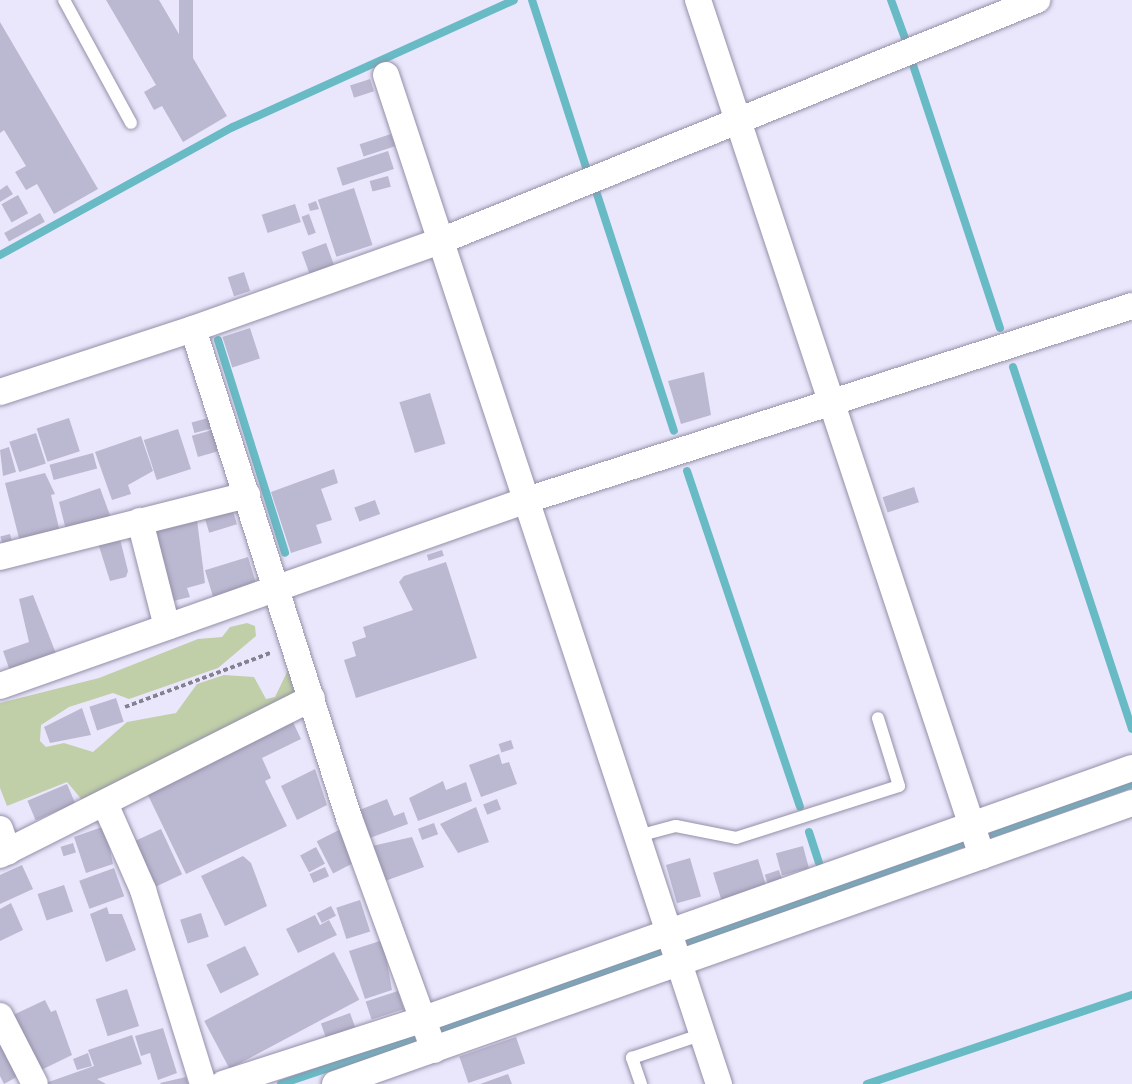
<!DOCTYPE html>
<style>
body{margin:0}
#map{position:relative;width:1132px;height:1084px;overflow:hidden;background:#eae7fc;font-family:"PT Serif",serif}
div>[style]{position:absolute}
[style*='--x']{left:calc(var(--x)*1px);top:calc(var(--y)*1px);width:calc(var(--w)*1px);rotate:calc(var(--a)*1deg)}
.green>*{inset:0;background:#c0cfa7}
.stream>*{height:8px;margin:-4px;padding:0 4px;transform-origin:4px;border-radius:4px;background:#68bac5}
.building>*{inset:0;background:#bbb8d1;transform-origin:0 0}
.path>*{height:4px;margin-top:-2px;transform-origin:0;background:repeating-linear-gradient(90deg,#848291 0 4.5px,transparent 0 7.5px)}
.roads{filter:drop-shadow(0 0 2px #938fa8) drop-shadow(0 0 2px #938fa8)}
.service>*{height:12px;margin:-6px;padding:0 6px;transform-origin:6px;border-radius:6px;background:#fff}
.minor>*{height:26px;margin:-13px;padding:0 13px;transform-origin:13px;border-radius:13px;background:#fff}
span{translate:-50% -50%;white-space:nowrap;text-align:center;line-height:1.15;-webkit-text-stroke:5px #f7f6fc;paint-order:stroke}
</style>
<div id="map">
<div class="green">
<i style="clip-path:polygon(247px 623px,255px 626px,256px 636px,218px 668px,129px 699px,113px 693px,69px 707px,41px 725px,40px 741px,46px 747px,64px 743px,93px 752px,127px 722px,176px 713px,197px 684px,224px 675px,254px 677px,266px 699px,275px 697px,288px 670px,295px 673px,301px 692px,83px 801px,67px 782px,7px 806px,0 788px,0 703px,99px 678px,198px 639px,222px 637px,230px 627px)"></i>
</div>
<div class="stream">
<i style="--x:532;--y:0;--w:176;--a:72.1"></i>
<i style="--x:891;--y:0;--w:44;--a:69.9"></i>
<i style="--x:913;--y:65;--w:277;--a:71.7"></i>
<i style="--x:596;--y:191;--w:252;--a:72"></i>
<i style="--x:0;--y:255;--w:266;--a:-28.8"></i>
<i style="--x:233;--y:127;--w:308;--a:-24.3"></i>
<i style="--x:218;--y:340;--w:223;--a:72.5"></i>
<i style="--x:1013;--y:367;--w:381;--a:71.8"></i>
<i style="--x:687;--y:471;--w:354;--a:71.4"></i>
<i style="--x:809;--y:832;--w:32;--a:72"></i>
<i style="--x:991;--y:834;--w:150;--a:-19.5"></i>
<i style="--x:436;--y:1032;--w:559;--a:-19.67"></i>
<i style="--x:281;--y:1084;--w:147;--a:-18.7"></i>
<i style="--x:867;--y:1084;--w:280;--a:-18.6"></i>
</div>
<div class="building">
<i style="clip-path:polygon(106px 0,159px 0,227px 116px,183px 142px,162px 106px,154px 110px,144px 92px,156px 85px)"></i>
<i style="left:179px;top:0;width:14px;height:133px"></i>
<i style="clip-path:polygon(0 22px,98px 189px,54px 214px,37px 184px,26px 190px,15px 172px,26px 166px,4px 130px,0 133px)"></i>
<i style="left:370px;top:79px;width:13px;height:21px;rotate:72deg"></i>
<i style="left:391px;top:134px;width:13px;height:33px;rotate:72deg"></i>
<i style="left:388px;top:151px;width:19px;height:54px;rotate:72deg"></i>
<i style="left:388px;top:176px;width:11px;height:19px;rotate:75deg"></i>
<i style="clip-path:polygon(7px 185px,13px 194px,0 202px,0 190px)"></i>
<i style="left:354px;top:188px;width:60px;height:38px;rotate:72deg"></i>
<i style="left:18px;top:195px;width:21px;height:19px;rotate:61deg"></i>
<i style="clip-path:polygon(316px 201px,319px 209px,310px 211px,308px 204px)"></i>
<i style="left:295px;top:204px;width:19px;height:35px;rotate:72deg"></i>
<i style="left:40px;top:213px;width:10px;height:41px;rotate:61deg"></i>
<i style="left:309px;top:214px;width:20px;height:8px;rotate:70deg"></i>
<i style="left:326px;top:243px;width:23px;height:26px;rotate:70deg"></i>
<i style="left:244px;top:272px;width:20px;height:17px;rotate:72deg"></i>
<i style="left:250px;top:328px;width:32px;height:29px;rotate:72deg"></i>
<i style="clip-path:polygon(704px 372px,711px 415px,681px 424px,668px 381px)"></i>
<i style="left:430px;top:393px;width:53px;height:32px;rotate:73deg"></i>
<i style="left:69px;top:418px;width:35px;height:34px;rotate:72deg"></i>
<i style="left:208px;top:418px;width:11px;height:17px;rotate:75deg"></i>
<i style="left:178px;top:429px;width:42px;height:36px;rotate:72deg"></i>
<i style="left:212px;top:430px;width:22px;height:21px;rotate:74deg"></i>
<i style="left:36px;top:433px;width:32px;height:28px;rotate:72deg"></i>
<i style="clip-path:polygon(141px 436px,153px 471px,128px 485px,131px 494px,112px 500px,95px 452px)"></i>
<i style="clip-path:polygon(9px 447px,16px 472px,3px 476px,0 450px)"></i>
<i style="left:93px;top:453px;width:16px;height:45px;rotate:75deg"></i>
<i style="clip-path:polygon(334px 469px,338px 483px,321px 489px,332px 520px,316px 525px,322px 543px,291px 553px,271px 492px)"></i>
<i style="clip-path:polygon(45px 473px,55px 494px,51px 495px,60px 532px,20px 542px,5px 483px)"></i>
<i style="left:914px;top:487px;width:16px;height:33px;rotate:72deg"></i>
<i style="clip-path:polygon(100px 488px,111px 518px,66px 530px,59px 502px)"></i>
<i style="left:375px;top:500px;width:15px;height:22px;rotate:70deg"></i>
<i style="left:232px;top:508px;width:17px;height:29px;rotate:73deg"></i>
<i style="clip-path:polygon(197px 520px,205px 583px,187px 588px,190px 597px,169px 602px,151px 531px)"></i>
<i style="left:10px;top:534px;width:11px;height:10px;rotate:75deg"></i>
<i style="clip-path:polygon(119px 535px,128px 571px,126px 577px,110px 581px,97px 540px)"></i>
<i style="left:442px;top:550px;width:6px;height:16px;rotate:72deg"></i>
<i style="left:248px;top:557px;width:28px;height:45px;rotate:73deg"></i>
<i style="clip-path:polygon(446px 562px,477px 658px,356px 698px,344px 660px,356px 656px,352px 642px,366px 637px,363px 627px,413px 610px,399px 582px,404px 576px)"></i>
<i style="clip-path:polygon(33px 595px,57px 656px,10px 671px,3px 651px,29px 642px,19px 599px)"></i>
<i style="left:116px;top:698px;width:25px;height:28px;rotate:72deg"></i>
<i style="clip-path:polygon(82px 708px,91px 735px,50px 743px,44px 727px)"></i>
<i style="clip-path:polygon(291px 718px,301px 739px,262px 758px,271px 778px,265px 781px,287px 826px,186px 874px,145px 789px)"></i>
<i style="left:511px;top:740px;width:9px;height:13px;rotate:72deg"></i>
<i style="clip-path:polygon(499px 754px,502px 764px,509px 762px,517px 784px,481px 797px,469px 765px)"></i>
<i style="clip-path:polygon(315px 769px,327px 805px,297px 820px,281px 786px)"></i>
<i style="clip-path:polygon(443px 781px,446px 790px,466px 782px,472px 801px,418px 821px,409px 798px)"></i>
<i style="left:67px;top:784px;width:21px;height:43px;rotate:67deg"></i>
<i style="clip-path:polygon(387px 799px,394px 816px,404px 812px,408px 824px,367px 839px,357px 811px)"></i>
<i style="left:497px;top:799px;width:11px;height:15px;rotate:68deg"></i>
<i style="clip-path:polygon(476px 807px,489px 842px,458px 853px,440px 824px)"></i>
<i style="left:434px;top:823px;width:12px;height:17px;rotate:70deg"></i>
<i style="clip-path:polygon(105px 826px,113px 864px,86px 873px,74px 837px)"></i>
<i style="left:161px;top:829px;width:50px;height:34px;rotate:65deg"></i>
<i style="left:339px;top:830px;width:36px;height:25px;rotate:63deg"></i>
<i style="clip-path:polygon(412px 837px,424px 867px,385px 881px,372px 846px)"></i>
<i style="left:73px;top:843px;width:10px;height:13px;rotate:73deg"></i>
<i style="left:803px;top:846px;width:23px;height:28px;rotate:75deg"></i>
<i style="left:316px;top:847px;width:19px;height:18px;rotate:62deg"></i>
<i style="clip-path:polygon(243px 856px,251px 863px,267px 906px,225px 926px,201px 876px)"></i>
<i style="left:690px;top:858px;width:40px;height:25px;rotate:74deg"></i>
<i style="left:758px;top:859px;width:28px;height:47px;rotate:73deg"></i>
<i style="clip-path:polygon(22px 865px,33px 889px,0 904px,0 875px)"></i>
<i style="left:325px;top:867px;width:10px;height:17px;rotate:66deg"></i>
<i style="left:114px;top:868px;width:30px;height:37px;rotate:70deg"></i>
<i style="left:779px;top:870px;width:9px;height:15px;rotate:72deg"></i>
<i style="left:64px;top:885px;width:28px;height:28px;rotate:71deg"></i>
<i style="left:360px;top:900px;width:33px;height:25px;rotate:72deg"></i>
<i style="clip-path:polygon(11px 903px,23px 930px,0 941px,0 909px)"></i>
<i style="left:331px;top:906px;width:11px;height:16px;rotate:63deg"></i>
<i style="clip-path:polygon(107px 907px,109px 914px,122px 914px,136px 950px,106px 962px,90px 914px)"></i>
<i style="left:201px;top:913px;width:25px;height:22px;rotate:72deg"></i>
<i style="clip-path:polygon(315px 915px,320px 925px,329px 920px,337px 935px,298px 953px,286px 929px)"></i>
<i style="clip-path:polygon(383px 940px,392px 990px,365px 999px,349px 951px)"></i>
<i style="left:245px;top:946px;width:32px;height:43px;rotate:64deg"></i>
<i style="left:334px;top:952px;width:54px;height:147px;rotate:62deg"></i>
<i style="left:127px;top:989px;width:39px;height:33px;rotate:72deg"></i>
<i style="left:398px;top:991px;width:19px;height:34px;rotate:72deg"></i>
<i style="clip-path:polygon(45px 1000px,51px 1012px,56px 1010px,72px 1055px,39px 1071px,11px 1016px)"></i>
<i style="left:350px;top:1013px;width:15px;height:31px;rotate:70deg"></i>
<i style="clip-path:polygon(163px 1028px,177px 1073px,158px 1080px,150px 1053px,141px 1056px,135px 1036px)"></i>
<i style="clip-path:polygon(132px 1035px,142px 1064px,97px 1079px,106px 1084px,43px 1084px,94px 1066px,88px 1050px)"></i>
<i style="left:516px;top:1037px;width:28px;height:60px;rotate:71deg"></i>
<i style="clip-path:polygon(0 1038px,22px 1074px,4px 1084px,0 1076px)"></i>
<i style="clip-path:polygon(88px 1053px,92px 1066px,77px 1070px,73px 1059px)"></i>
<i style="clip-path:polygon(508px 1074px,512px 1084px,480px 1084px)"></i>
<i style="clip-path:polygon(186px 1077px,188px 1084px,161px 1084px,160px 1083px)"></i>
</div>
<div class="path">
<i style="--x:125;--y:707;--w:155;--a:-20.4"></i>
</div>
<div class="roads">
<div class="service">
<i style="--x:64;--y:0;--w:140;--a:61.4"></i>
<i style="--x:638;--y:836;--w:39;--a:-15"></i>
<i style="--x:676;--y:826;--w:61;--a:11.3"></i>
<i style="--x:736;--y:838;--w:171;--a:-17.7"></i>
<i style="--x:899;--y:786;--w:71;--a:-107.2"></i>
<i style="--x:641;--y:1084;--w:28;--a:-109"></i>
<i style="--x:632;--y:1058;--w:75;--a:-18.7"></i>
</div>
<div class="minor">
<i style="--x:698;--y:0;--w:902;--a:71.65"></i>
<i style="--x:386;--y:75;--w:1063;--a:71.74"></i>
<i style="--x:0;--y:392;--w:203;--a:-18.1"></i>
<i style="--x:140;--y:521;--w:109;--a:75.7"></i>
<i style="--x:0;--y:557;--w:255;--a:-14.1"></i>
<i style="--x:0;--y:686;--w:559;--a:-19.44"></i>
<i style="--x:527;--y:500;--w:635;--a:-17.78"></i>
<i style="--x:106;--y:806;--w:92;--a:66.2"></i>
<i style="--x:143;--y:890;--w:203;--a:72.8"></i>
<i style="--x:0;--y:829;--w:24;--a:71"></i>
<i style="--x:0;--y:855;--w:349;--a:-26.7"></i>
<i style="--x:0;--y:1016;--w:76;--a:62.8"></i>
<i style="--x:434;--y:1050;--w:247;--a:-110.1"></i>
<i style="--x:349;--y:818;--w:513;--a:-107.69"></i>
<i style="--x:193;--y:329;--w:265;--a:-19.6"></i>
<i style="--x:443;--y:240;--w:641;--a:-22"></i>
<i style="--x:223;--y:1084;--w:211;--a:-17.9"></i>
<i style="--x:424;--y:1019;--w:751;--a:-19.52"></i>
<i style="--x:335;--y:1084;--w:845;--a:-19.42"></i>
</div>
</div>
</div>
